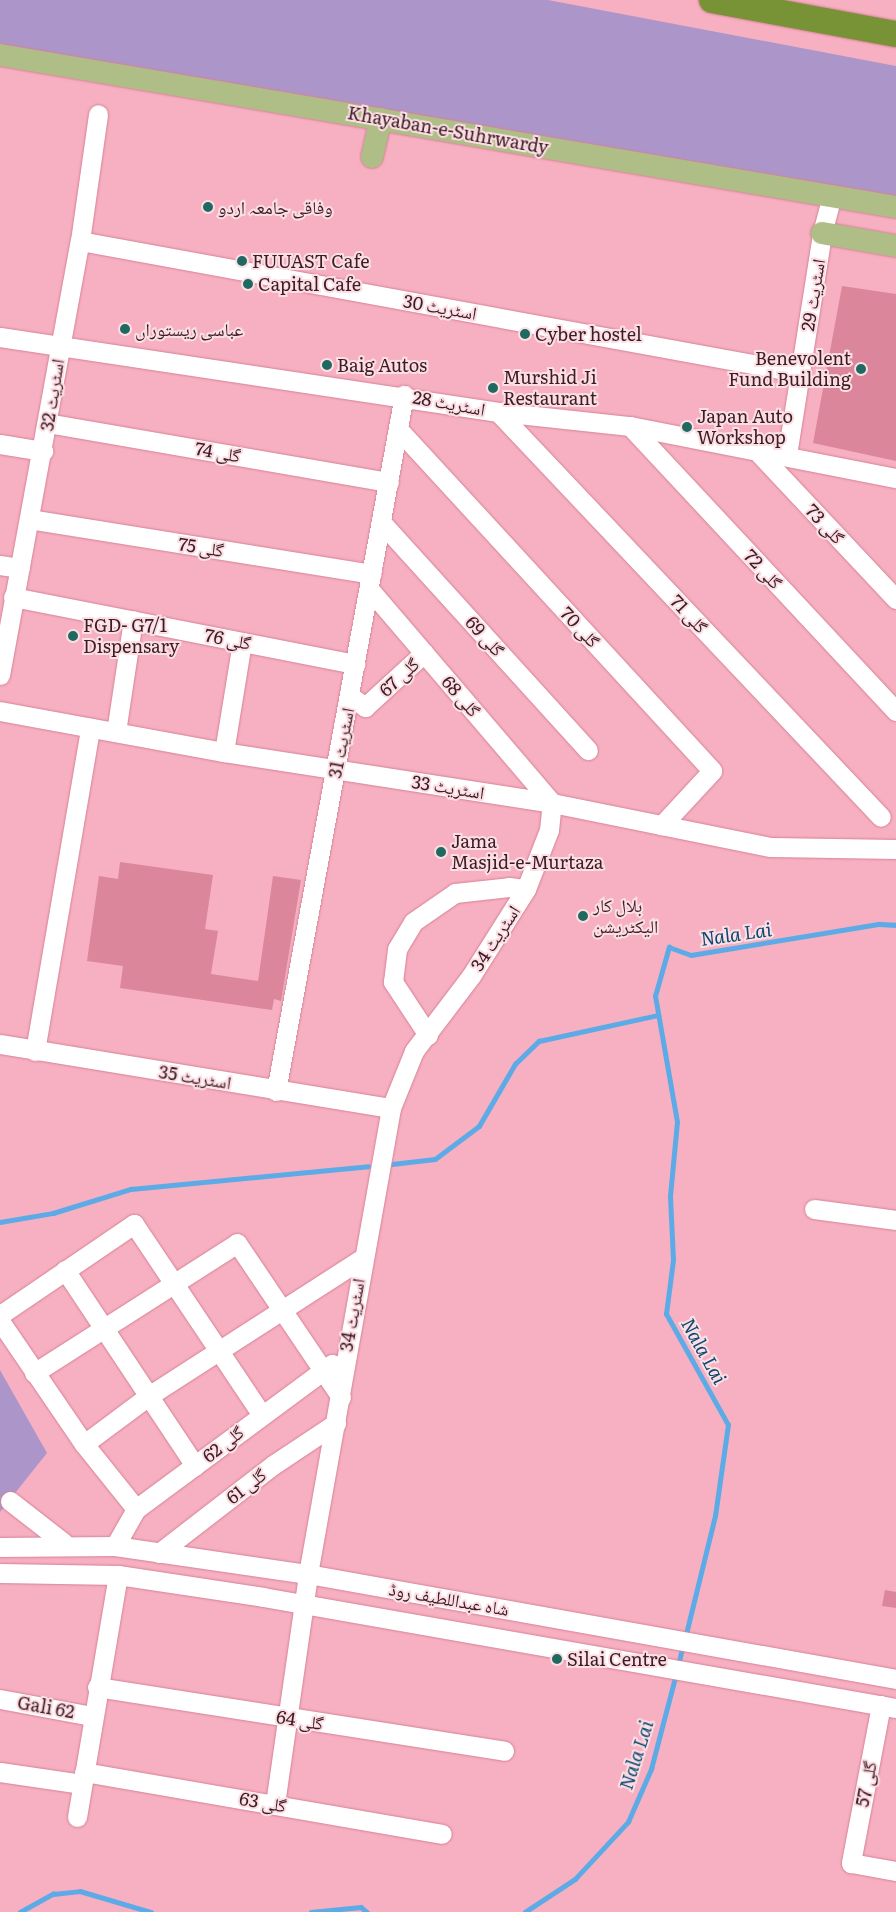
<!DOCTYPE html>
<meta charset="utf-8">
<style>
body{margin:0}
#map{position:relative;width:896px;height:1912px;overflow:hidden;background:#f7b0c1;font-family:Literata,"Noto Naskh Arabic",serif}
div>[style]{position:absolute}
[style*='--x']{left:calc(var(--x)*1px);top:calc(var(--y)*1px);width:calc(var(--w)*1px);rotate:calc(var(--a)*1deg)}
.green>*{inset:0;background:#ac96c9}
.stream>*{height:4.5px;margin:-2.25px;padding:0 2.25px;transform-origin:2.25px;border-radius:2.25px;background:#5cabe7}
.building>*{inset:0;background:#db869b}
.roads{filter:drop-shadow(0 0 1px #d68298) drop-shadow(0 0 1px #d68298)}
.minor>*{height:19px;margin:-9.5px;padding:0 9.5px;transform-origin:9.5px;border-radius:9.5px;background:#fff}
.major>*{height:22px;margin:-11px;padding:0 11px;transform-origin:11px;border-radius:11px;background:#aebe86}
.highway>*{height:26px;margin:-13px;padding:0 13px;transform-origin:13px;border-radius:13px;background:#789335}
.dots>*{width:14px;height:14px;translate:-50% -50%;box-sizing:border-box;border:2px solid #fcdfe5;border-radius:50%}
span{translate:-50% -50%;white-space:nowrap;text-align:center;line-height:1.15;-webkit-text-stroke:4px #fcdfe5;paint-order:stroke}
.street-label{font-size:18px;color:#3d1c25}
.poi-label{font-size:18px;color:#3d1c25}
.left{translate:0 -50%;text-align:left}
.right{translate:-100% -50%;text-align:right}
.water-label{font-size:19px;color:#0c4971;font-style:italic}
</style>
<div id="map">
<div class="green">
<i style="clip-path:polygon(0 0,548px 0,896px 66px,896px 204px,0 47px)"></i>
<i style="clip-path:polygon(0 1370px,47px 1453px,0 1512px)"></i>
</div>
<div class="stream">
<i style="--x:392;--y:1164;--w:43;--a:-6.6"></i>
<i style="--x:435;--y:1159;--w:55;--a:-36.9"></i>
<i style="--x:479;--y:1126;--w:72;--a:-59.9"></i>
<i style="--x:515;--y:1064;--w:33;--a:-44"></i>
<i style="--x:539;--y:1041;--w:122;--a:-12.3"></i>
<i style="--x:0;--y:1222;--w:54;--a:-9.6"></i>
<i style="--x:53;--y:1213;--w:82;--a:-17.1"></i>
<i style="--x:131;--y:1189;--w:238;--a:-5.5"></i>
<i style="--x:685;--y:1638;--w:126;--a:-76.2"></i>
<i style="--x:715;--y:1516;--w:92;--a:-81.9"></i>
<i style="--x:728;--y:1425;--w:127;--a:-119.2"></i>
<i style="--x:666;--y:1314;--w:54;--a:-82.6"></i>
<i style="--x:673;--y:1260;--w:64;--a:-92.7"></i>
<i style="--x:670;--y:1196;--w:74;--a:-84.6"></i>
<i style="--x:677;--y:1122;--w:128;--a:-99.9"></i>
<i style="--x:655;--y:996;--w:51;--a:-74.1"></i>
<i style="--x:669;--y:947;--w:23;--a:20"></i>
<i style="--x:691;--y:955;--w:191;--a:-9.4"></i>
<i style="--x:879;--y:924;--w:17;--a:3"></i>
<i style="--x:678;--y:1665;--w:21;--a:-76"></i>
<i style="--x:20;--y:1912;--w:38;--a:-29"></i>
<i style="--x:53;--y:1894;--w:27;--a:-6"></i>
<i style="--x:80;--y:1891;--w:74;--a:16.5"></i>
<i style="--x:311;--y:1912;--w:50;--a:-5.7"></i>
<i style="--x:361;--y:1907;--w:8;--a:40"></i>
<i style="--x:525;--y:1912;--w:60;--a:-33.4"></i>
<i style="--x:575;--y:1879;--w:78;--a:-47.1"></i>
<i style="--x:628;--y:1822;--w:58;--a:-66.5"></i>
<i style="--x:651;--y:1769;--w:98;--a:-75.3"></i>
</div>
<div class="building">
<i style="clip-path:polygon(842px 286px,896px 294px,896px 461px,813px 443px)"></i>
<i style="clip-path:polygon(120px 862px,213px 875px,205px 929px,218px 931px,211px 974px,258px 981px,273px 876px,301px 880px,281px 1001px,274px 999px,272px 1010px,120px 988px,123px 966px,87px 961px,99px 876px,118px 879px)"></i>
<i style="clip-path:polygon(885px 1590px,896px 1592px,896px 1608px,882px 1606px)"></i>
</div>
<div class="roads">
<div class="minor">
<i style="--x:80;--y:241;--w:733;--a:10.37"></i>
<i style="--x:0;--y:337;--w:504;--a:8.56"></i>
<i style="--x:498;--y:412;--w:133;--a:6.1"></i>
<i style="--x:630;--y:426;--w:271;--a:11.1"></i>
<i style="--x:498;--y:412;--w:557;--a:46.6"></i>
<i style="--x:47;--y:423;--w:347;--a:9.8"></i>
<i style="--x:630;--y:426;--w:390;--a:47"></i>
<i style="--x:398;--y:429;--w:464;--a:47.4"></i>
<i style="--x:712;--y:771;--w:74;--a:132.8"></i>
<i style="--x:0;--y:444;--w:44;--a:9.2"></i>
<i style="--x:755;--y:449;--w:206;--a:46.8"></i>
<i style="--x:787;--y:455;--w:225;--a:-81"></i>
<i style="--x:822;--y:233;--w:38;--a:-75"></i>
<i style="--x:29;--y:519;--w:347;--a:9.1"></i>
<i style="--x:381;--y:522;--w:308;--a:47.8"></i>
<i style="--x:0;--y:565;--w:20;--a:9"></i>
<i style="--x:13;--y:597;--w:349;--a:11.1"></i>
<i style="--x:0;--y:675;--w:441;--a:-79.6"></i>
<i style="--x:80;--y:241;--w:128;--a:-81.9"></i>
<i style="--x:350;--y:696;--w:19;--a:36"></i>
<i style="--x:365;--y:707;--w:80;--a:-42.5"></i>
<i style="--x:0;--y:711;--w:228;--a:10.4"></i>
<i style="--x:224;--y:752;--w:332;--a:8.8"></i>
<i style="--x:552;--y:803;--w:223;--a:11.4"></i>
<i style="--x:771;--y:847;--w:125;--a:0.9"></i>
<i style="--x:116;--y:732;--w:113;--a:-81.4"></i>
<i style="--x:224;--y:752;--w:111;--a:-80.7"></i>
<i style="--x:428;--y:1035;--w:64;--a:-123.4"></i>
<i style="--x:393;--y:982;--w:33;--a:-83"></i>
<i style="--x:397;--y:949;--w:31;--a:-59"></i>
<i style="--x:413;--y:922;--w:51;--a:-34.6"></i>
<i style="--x:455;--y:893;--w:54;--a:-6.3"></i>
<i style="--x:509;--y:887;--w:17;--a:7"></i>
<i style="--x:0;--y:1044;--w:396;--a:9.3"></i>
<i style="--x:35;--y:1051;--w:328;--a:-80.3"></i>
<i style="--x:276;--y:1091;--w:708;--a:-79.58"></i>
<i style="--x:814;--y:1209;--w:83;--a:7.6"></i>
<i style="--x:65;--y:1270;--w:235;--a:56.4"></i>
<i style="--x:0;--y:1315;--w:162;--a:-34.2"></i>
<i style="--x:134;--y:1224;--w:229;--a:56.2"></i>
<i style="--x:0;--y:1321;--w:149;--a:55.7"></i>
<i style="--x:84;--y:1444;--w:83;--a:51.3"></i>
<i style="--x:34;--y:1373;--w:241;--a:-32.6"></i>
<i style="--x:237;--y:1243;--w:186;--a:56"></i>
<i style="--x:84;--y:1444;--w:79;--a:-36.7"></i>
<i style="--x:147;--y:1397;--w:255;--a:-32.8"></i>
<i style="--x:10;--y:1501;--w:68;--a:37.9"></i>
<i style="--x:115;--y:1546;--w:43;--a:-60.4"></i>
<i style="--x:136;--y:1509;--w:244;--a:-36.5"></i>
<i style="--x:0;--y:1547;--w:115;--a:-0.5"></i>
<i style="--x:115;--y:1546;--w:195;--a:8.3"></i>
<i style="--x:308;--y:1574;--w:597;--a:10.12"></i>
<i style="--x:159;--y:1553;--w:144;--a:-37.7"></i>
<i style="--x:273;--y:1465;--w:76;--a:-33.7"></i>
<i style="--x:0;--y:1573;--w:118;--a:1"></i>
<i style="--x:118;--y:1575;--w:147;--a:8.6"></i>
<i style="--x:263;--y:1597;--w:643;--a:9.95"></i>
<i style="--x:97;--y:1687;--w:412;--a:8.9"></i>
<i style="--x:0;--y:1699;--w:94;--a:10.5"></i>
<i style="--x:881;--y:1705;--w:161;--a:100.8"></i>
<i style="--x:851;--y:1863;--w:46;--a:10.1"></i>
<i style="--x:0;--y:1772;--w:83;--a:8.3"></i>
<i style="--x:84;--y:1772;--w:363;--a:9.8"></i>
<i style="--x:275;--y:1804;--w:232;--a:-81.8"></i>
<i style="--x:308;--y:1574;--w:473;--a:-79.9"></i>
<i style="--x:391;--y:1108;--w:61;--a:-68"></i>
<i style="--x:414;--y:1051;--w:94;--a:-52.8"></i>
<i style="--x:471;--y:976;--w:103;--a:-57.7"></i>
<i style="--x:526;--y:889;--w:63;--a:-68.7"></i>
<i style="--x:549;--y:830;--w:27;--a:-84"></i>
<i style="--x:552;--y:803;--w:282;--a:-130.5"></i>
<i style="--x:77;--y:1817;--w:245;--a:-80.4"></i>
</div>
<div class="major">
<i style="--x:0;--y:55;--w:909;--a:9.63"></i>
<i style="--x:372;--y:157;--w:39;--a:-77"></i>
<i style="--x:822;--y:233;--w:75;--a:10"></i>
</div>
<div class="highway">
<i style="--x:712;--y:0;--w:187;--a:10.5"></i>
</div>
</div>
<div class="dots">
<i style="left:208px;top:207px;background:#206960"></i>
<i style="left:242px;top:261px;background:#206960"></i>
<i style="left:248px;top:284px;background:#206960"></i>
<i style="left:125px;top:329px;background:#206960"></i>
<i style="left:525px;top:334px;background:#206960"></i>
<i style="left:327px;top:365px;background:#206960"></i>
<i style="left:861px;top:369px;background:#206960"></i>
<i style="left:493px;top:388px;background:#206960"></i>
<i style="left:687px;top:427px;background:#206960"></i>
<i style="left:73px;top:636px;background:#206960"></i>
<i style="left:441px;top:852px;background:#206960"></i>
<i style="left:583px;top:916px;background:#206960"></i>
<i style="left:557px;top:1659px;background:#206960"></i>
</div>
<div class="street-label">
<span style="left:448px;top:130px;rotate:10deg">Khayaban-e-Suhrwardy</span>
<span style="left:813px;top:295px;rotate:-81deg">اسٹریٹ 29</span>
<span style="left:440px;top:307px;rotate:10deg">اسٹریٹ 30</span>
<span style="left:52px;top:395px;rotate:-81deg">اسٹریٹ 32</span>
<span style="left:449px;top:403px;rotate:10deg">اسٹریٹ 28</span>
<span style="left:218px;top:452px;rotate:10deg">گلی 74</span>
<span style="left:825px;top:524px;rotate:47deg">گلی 73</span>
<span style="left:201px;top:547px;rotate:9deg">گلی 75</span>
<span style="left:763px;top:569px;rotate:47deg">گلی 72</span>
<span style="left:689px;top:614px;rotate:47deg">گلی 71</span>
<span style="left:580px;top:627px;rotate:47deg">گلی 70</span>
<span style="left:485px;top:636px;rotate:48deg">گلی 69</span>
<span style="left:228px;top:639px;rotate:11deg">گلی 76</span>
<span style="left:399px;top:677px;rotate:-43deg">گلی 67</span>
<span style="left:461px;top:696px;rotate:49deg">گلی 68</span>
<span style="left:341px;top:743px;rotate:-79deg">اسٹریٹ 31</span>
<span style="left:448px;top:787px;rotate:9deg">اسٹریٹ 33</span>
<span style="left:495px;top:938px;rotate:-57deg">اسٹریٹ 34</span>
<span style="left:195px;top:1077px;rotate:9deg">اسٹریٹ 35</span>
<span style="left:352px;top:1315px;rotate:-80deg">اسٹریٹ 34</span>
<span style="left:223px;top:1444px;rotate:-38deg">گلی 62</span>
<span style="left:246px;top:1486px;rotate:-38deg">گلی 61</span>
<span style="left:449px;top:1599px;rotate:10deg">شاہ عبداللطیف روڈ</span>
<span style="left:46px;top:1707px;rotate:10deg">Gali 62</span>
<span style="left:300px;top:1720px;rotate:9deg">گلی 64</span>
<span style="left:866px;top:1784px;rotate:-79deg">گلی 57</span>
<span style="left:263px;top:1802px;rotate:10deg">گلی 63</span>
</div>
<div class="poi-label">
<span class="left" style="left:218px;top:207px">وفاقی جامعہ اردو</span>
<span class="left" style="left:252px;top:261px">FUUAST Cafe</span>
<span class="left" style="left:258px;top:284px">Capital Cafe</span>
<span class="left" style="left:135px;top:329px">عباسی ریستوراں</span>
<span class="left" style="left:535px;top:334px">Cyber hostel</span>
<span class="right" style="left:851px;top:369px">Benevolent<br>Fund Building</span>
<span class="left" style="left:337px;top:365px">Baig Autos</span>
<span class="left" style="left:503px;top:388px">Murshid Ji<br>Restaurant</span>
<span class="left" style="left:697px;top:427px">Japan Auto<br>Workshop</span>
<span class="left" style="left:83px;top:636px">FGD- G7/1<br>Dispensary</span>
<span class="left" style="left:451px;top:852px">Jama<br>Masjid-e-Murtaza</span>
<span class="left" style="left:593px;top:916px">بلال کار<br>الیکٹریشن</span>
<span class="left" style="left:567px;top:1659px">Silai Centre</span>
</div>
<div class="water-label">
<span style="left:736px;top:934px;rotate:-8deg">Nala Lai</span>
<span style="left:704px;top:1351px;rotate:61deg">Nala Lai</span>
<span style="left:636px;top:1755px;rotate:-72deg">Nala Lai</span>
</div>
</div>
